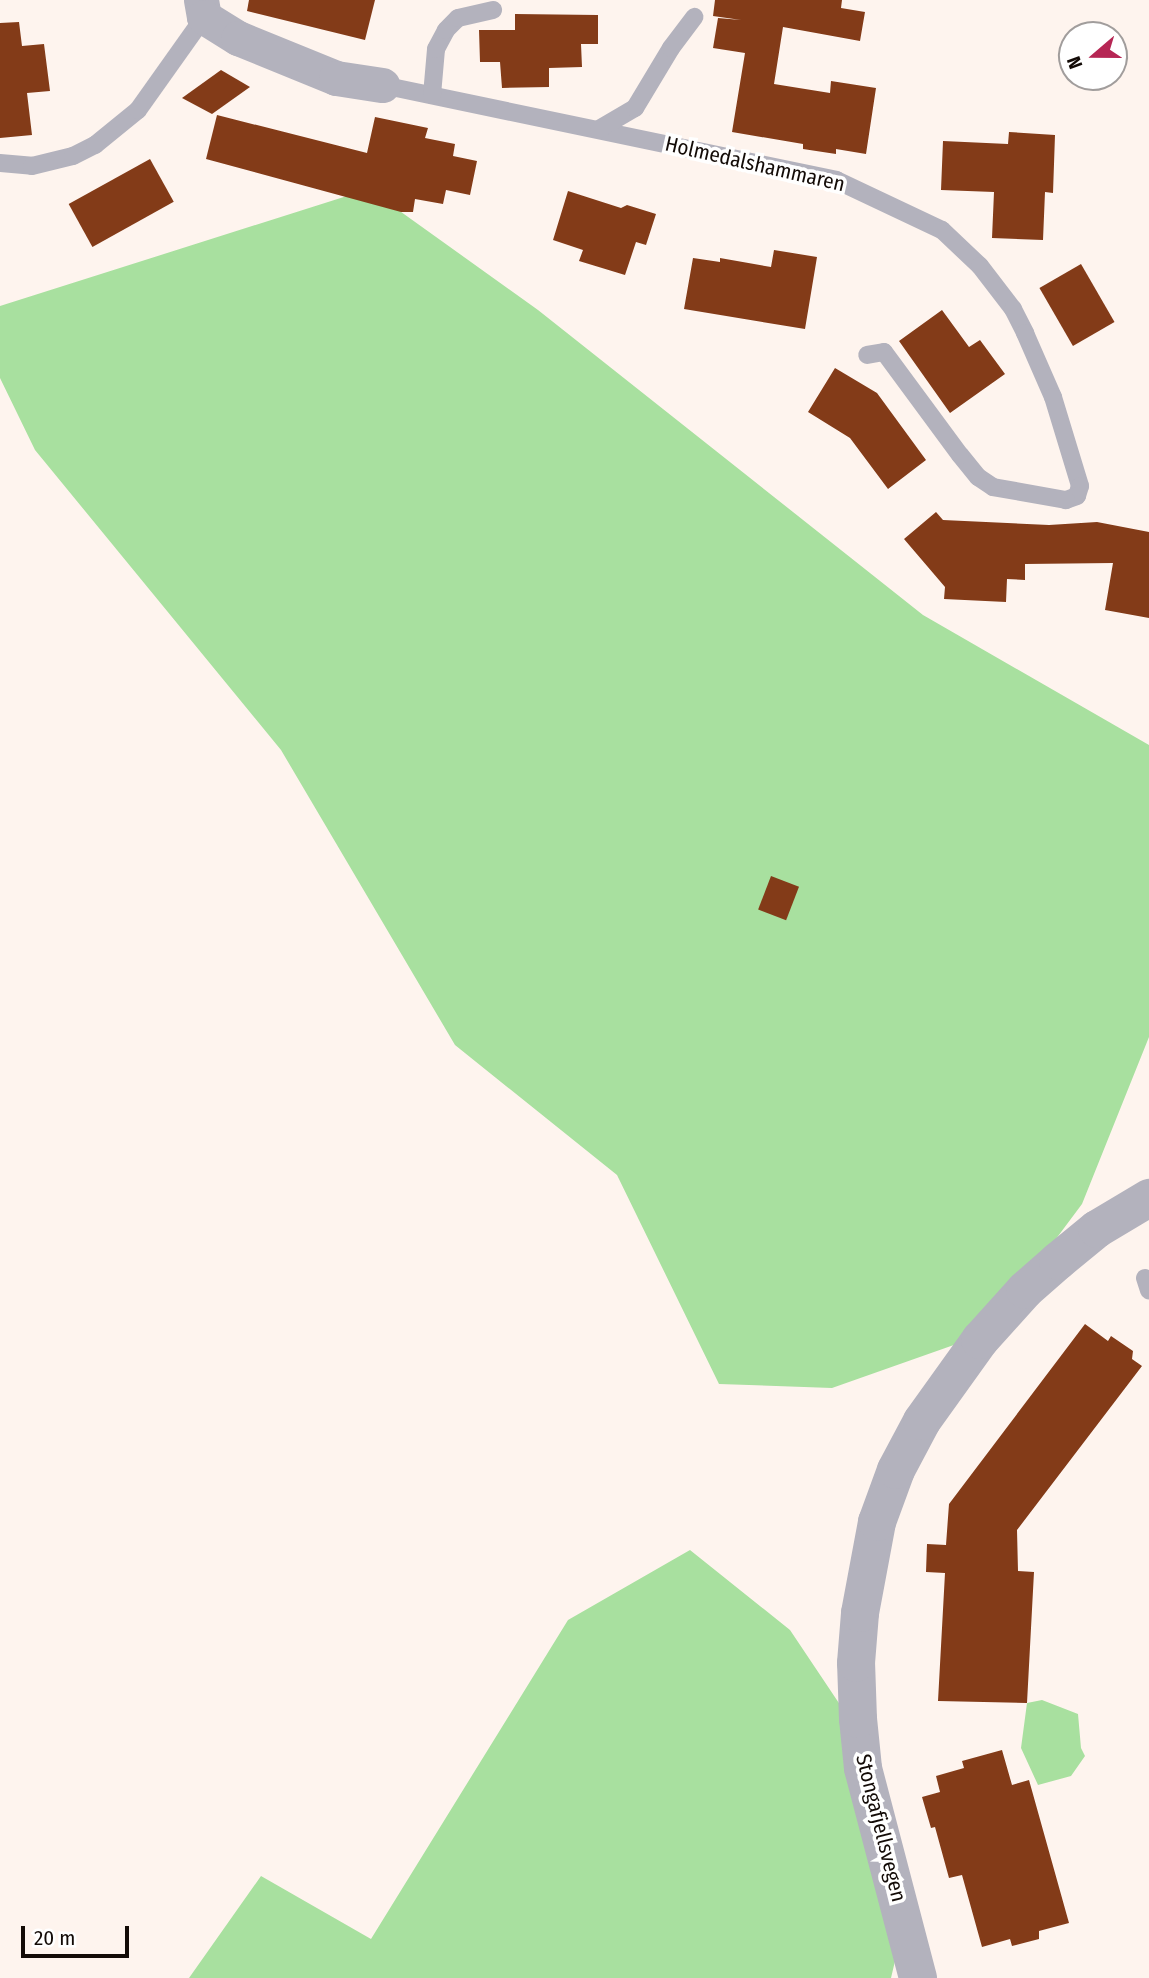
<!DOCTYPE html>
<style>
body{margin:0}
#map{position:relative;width:1149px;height:1978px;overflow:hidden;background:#fef4ee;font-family:"Fira Sans Condensed",sans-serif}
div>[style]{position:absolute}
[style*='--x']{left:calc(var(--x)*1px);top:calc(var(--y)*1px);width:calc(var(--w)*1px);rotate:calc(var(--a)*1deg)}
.green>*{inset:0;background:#a8e09f}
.building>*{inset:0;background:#833b18;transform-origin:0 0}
.service>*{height:18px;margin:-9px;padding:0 9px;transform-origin:9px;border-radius:9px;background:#b3b2bd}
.minor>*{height:35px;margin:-17.5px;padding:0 17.5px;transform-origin:17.5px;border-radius:17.5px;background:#b3b2bd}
.tertiary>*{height:38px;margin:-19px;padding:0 19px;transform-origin:19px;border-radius:19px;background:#b3b2bd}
span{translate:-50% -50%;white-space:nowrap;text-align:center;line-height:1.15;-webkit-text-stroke:7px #fff;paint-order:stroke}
.street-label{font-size:21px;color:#130b07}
.north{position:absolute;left:1058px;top:21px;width:70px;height:70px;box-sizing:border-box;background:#fff;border:2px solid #a19d9c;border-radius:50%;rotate:250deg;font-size:19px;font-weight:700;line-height:28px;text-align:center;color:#130b07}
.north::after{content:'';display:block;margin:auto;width:24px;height:32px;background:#b62654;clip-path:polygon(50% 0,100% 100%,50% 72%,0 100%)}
.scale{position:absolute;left:21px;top:1926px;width:108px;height:32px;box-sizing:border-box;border:4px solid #130b07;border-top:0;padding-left:9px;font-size:21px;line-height:24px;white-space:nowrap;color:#130b07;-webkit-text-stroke:5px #fff;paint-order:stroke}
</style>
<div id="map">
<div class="green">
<i style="clip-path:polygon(369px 189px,538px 310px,923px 615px,1149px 745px,1149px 1037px,1082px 1204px,985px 1334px,832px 1388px,719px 1384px,617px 1175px,455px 1045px,281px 750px,35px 450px,0 378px,0 306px)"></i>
<i style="clip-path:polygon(690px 1550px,790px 1630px,867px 1745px,895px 1961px,891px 1978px,189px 1978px,261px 1876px,371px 1939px,568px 1620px)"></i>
<i style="clip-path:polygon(1042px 1700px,1078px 1714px,1081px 1748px,1085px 1756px,1071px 1776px,1038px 1785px,1021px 1748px,1027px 1703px)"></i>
</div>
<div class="building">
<i style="clip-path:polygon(249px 0,375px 0,365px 40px,247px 11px)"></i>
<i style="clip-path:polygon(715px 0,842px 0,841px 8px,865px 12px,860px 41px,783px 27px,774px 84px,830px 93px,831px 81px,876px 88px,866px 154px,836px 149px,836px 154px,803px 149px,803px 144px,732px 132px,745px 53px,713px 48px,718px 18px,741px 20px,713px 16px)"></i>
<i style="clip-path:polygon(515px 14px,598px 15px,598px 44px,581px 44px,582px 67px,549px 68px,549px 87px,502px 88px,500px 62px,480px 62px,479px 30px,515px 30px)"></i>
<i style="clip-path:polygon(19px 22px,22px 46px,44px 44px,50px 91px,27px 93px,32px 135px,0 138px,0 23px)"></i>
<i style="clip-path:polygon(221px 70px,250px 87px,212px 114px,182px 98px)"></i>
<i style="clip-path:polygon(217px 115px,367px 153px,375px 117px,428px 128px,425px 138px,455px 144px,453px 156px,477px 161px,470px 195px,446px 190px,443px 204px,415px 199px,413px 212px,401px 212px,206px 159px)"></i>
<i style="clip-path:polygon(1009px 132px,1055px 135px,1053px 193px,1045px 192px,1043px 240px,992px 238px,994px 192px,941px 190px,943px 141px,1008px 144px)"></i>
<i style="left:150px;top:159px;width:49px;height:93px;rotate:61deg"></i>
<i style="clip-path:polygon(568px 191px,621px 208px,627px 205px,656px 214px,646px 245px,636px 242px,625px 275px,579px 261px,583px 250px,553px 240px)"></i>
<i style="clip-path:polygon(774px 250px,817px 257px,805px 329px,684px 309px,693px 258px,720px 262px,720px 258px,771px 267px)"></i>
<i style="left:1081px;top:264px;width:67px;height:48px;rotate:60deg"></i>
<i style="clip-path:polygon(942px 310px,969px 347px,980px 340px,1005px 374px,950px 413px,899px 341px)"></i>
<i style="clip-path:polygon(835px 368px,877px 393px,926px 460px,888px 489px,850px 438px,808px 412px)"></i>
<i style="clip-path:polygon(936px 512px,943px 520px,1049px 525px,1097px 522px,1149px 532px,1149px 618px,1105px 610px,1113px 563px,1025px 564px,1025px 580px,1007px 579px,1006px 602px,944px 599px,945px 587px,904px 539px)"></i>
<i style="left:771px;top:876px;width:30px;height:36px;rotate:21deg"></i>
<i style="clip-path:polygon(1085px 1324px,1108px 1341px,1111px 1336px,1133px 1351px,1132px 1359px,1142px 1366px,1017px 1530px,1018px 1571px,1034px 1572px,1027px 1703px,938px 1701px,945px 1573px,926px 1572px,927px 1544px,946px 1545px,949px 1504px)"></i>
<i style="clip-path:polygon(1002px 1750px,1012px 1785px,1029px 1780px,1069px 1923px,1039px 1931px,1039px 1939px,1012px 1946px,1010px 1939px,982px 1947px,962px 1875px,949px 1878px,935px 1827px,931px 1828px,922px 1797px,940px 1792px,936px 1776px,964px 1768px,962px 1761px)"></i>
</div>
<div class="service">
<i style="--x:382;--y:85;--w:464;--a:11.8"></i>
<i style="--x:836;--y:180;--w:117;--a:25.3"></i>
<i style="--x:942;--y:230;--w:52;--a:43.5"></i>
<i style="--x:980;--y:266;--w:54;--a:52.5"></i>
<i style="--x:1013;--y:309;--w:27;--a:63"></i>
<i style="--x:1025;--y:333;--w:70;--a:66.4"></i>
<i style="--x:1053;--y:397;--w:93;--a:73.1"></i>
<i style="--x:1080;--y:486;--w:10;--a:107"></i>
<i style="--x:1077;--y:496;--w:12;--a:160"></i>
<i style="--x:1066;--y:500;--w:74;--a:-169.9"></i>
<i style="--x:993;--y:487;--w:18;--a:-146"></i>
<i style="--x:978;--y:477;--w:28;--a:-129"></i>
<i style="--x:960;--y:455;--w:128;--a:-126.4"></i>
<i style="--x:884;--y:352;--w:17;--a:170"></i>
<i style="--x:432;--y:95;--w:46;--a:-85"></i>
<i style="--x:436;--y:49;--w:21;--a:-62"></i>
<i style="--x:446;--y:30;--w:17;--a:-45"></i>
<i style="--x:458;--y:18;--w:36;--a:-13"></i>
<i style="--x:599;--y:129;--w:42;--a:-30.3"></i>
<i style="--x:635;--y:108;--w:70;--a:-59"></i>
<i style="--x:671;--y:48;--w:39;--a:-53"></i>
<i style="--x:0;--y:163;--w:32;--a:5"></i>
<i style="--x:32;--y:166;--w:42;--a:-13.7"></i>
<i style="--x:73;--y:156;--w:25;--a:-27"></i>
<i style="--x:95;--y:145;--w:55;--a:-39.1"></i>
<i style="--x:138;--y:110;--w:114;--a:-54.6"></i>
<i style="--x:1145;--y:1278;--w:13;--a:72"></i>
</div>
<div class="minor">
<i style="--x:201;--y:0;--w:17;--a:80"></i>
<i style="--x:204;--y:17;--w:40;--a:32"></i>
<i style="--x:238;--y:38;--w:106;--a:22.2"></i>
<i style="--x:336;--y:78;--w:47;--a:8.7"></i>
</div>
<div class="tertiary">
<i style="--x:918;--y:1978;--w:217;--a:-104.7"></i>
<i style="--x:863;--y:1768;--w:49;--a:-95.8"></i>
<i style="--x:858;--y:1719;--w:56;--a:-92"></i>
<i style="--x:856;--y:1663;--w:50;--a:-85.4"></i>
<i style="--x:860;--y:1613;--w:93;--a:-79.4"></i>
<i style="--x:877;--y:1522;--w:55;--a:-69.9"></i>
<i style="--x:896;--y:1470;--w:55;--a:-62"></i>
<i style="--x:922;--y:1421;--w:100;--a:-54.4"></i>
<i style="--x:980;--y:1340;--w:67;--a:-48"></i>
<i style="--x:1025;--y:1290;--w:44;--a:-41.3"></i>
<i style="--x:1058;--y:1261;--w:50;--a:-39.4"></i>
<i style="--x:1097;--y:1229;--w:61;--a:-30.8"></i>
</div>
<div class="street-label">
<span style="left:755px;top:164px;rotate:13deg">Holmedalshammaren</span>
<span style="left:881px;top:1828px;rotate:76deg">Stongafjellsvegen</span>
</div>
<div class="north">N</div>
<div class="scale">20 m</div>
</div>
